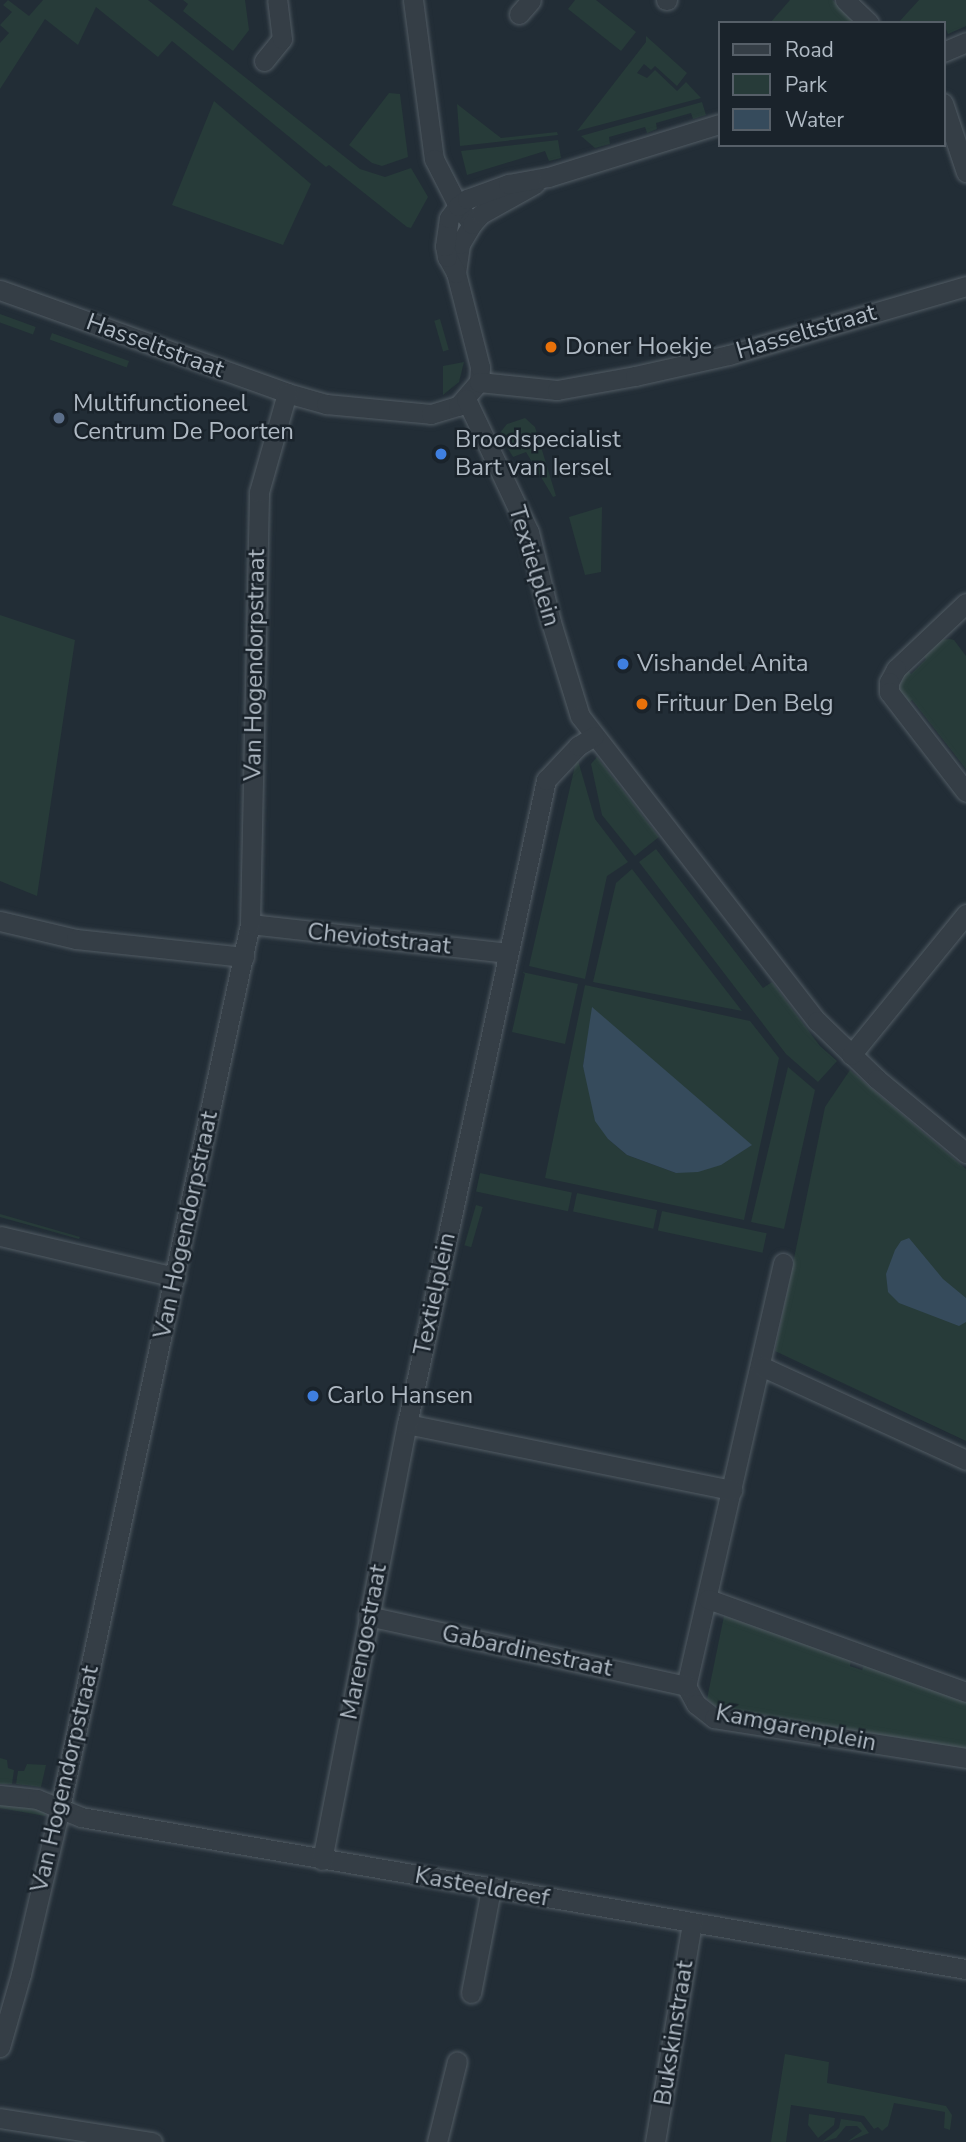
<!DOCTYPE html>
<style>
body{margin:0}
#map{position:relative;width:966px;height:2142px;overflow:hidden;background:#222d36;font-family:"Nunito Sans",sans-serif}
div>[style]{position:absolute}
[style*='--x']{left:calc(var(--x)*1px);top:calc(var(--y)*1px);width:calc(var(--w)*1px);rotate:calc(var(--a)*1deg)}
.green>*{inset:0;background:#273b39;transform-origin:0 0}
.water>*{inset:0;background:#364b5c}
.roads{filter:drop-shadow(0 0 2px #525c64) drop-shadow(0 0 2px #525c64)}
.street>*{height:19px;margin:-9.5px;padding:0 9.5px;transform-origin:9.5px;border-radius:9.5px;background:#353e46}
.dots>*{width:19px;height:19px;translate:-50% -50%;box-sizing:border-box;border:4px solid #1a232b;border-radius:50%}
span{translate:-50% -50%;white-space:nowrap;text-align:center;line-height:1.15;-webkit-text-stroke:5px #1a232b;paint-order:stroke}
.street-label{font-size:24px;color:#afb9c3}
.poi-label{font-size:24px;color:#afb9c3}
.left{translate:0 -50%;text-align:left}
.legend{position:absolute;left:718px;top:21px;width:228px;height:126px;box-sizing:border-box;background:#1a232b;border:2px solid #565f68;margin:0;padding:9px 12px;list-style:none;font-size:21px;color:#afb9c3}
.legend li{display:flex;align-items:center;gap:14px;height:35px}
.legend b{width:35px;border:2px solid #565f68}
</style>
<div id="map">
<div class="green">
<i style="clip-path:polygon(8px 0,29px 16px,43px 0,148px 0,360px 169px,385px 177px,411px 168px,428px 197px,411px 228px,407px 227px,329px 165px,326px 167px,172px 41px,158px 57px,96px 7px,78px 45px,45px 19px,0 89px,0 43px,9px 33px,0 25px,12px 12px,3px 5px)"></i>
<i style="clip-path:polygon(183px 0,245px 0,249px 30px,233px 51px,183px 11px,188px 4px)"></i>
<i style="clip-path:polygon(575px 0,596px 0,636px 32px,621px 51px,568px 9px)"></i>
<i style="clip-path:polygon(790px 0,833px 0,854px 23px,770px 23px)"></i>
<i style="clip-path:polygon(919px 0,966px 0,966px 26px,948px 34px,946px 29px,943px 30px,943px 23px,898px 23px)"></i>
<i style="clip-path:polygon(646px 36px,687px 73px,677px 86px,655px 66px,651px 70px,644px 64px,637px 73px,647px 78px,655px 70px,677px 91px,686px 82px,701px 98px,577px 131px,646px 42px)"></i>
<i style="clip-path:polygon(389px 93px,400px 94px,408px 157px,382px 166px,372px 163px,349px 145px)"></i>
<i style="clip-path:polygon(214px 101px,311px 184px,283px 245px,172px 205px)"></i>
<i style="clip-path:polygon(702px 102px,706px 115px,693px 119px,691px 113px,656px 123px,657px 129px,647px 133px,645px 127px,609px 137px,610px 144px,595px 148px,581px 136px)"></i>
<i style="clip-path:polygon(457px 104px,501px 138px,557px 132px,558px 135px,460px 146px)"></i>
<i style="clip-path:polygon(558px 140px,561px 158px,549px 161px,545px 151px,467px 175px,461px 151px)"></i>
<i style="left:0;top:314px;width:38px;height:8px;rotate:20deg"></i>
<i style="left:440px;top:319px;width:32px;height:6px;rotate:74deg"></i>
<i style="left:52px;top:333px;width:82px;height:7px;rotate:20deg"></i>
<i style="clip-path:polygon(464px 362px,459px 382px,443px 395px,443px 366px)"></i>
<i style="clip-path:polygon(525px 418px,535px 427px,556px 496px,553px 497px,526px 452px,513px 457px,499px 434px,507px 424px)"></i>
<i style="clip-path:polygon(602px 507px,601px 572px,585px 575px,569px 517px)"></i>
<i style="clip-path:polygon(0 615px,75px 640px,37px 896px,0 881px)"></i>
<i style="clip-path:polygon(950px 639px,954px 640px,966px 656px,966px 769px,912px 700px,907px 703px,899px 689px,900px 680px,907px 670px,911px 674px,926px 659px,922px 655px,940px 640px)"></i>
<i style="clip-path:polygon(577px 757px,595px 819px,628px 862px,607px 876px,585px 979px,529px 966px)"></i>
<i style="clip-path:polygon(597px 757px,659px 837px,635px 856px,602px 815px,591px 764px)"></i>
<i style="clip-path:polygon(656px 849px,763px 988px,772px 982px,820px 1046px,837px 1061px,818px 1082px,786px 1054px,639px 862px)"></i>
<i style="clip-path:polygon(632px 869px,742px 1011px,593px 982px,616px 883px)"></i>
<i style="clip-path:polygon(522px 972px,578px 984px,565px 1044px,512px 1032px,525px 974px)"></i>
<i style="clip-path:polygon(evenodd,585px 985px,750px 1021px,779px 1058px,744px 1220px,545px 1178px,585px 985px,593px 1008px,676px 1173px,627px 1155px,608px 1139px,583px 1066px,593px 1008px)"></i>
<i style="clip-path:polygon(788px 1067px,815px 1090px,784px 1229px,751px 1222px)"></i>
<i style="clip-path:polygon(850px 1070px,966px 1169px,966px 1441px,775px 1351px,825px 1107px)"></i>
<i style="left:480px;top:1173px;width:94px;height:19px;rotate:12deg"></i>
<i style="left:577px;top:1193px;width:82px;height:19px;rotate:12deg"></i>
<i style="left:476px;top:1205px;width:7px;height:42px;rotate:16deg"></i>
<i style="left:662px;top:1211px;width:107px;height:20px;rotate:12deg"></i>
<i style="clip-path:polygon(0 1214px,80px 1237px,79px 1239px,0 1217px)"></i>
<i style="clip-path:polygon(724px 1616px,851px 1658px,850px 1666px,862px 1670px,865px 1663px,966px 1699px,966px 1751px,715px 1706px,707px 1699px)"></i>
<i style="clip-path:polygon(0 1758px,7px 1760px,8px 1768px,14px 1770px,12px 1784px,0 1784px)"></i>
<i style="clip-path:polygon(27px 1764px,46px 1765px,41px 1787px,16px 1784px,18px 1771px,24px 1771px)"></i>
<i style="left:0;top:1802px;width:47px;height:6px;rotate:10deg"></i>
<i style="clip-path:polygon(785px 2054px,829px 2062px,827px 2083px,946px 2106px,952px 2115px,950px 2130px,944px 2128px,945px 2112px,894px 2103px,888px 2126px,882px 2131px,878px 2127px,874px 2129px,864px 2116px,791px 2105px,786px 2142px,771px 2142px)"></i>
<i style="clip-path:polygon(809px 2114px,835px 2118px,834px 2125px,818px 2138px,808px 2125px)"></i>
<i style="clip-path:polygon(841px 2119px,861px 2122px,869px 2133px,847px 2142px,862px 2131px,857px 2126px,846px 2126px,836px 2138px,822px 2142px,839px 2128px)"></i>
</div>
<div class="water">
<i style="clip-path:polygon(592px 1007px,752px 1145px,721px 1165px,698px 1172px,676px 1173px,627px 1155px,608px 1139px,595px 1121px,583px 1066px)"></i>
<i style="clip-path:polygon(909px 1238px,943px 1279px,966px 1298px,966px 1322px,959px 1326px,899px 1303px,888px 1292px,886px 1274px,895px 1250px,901px 1241px)"></i>
</div>
<div class="roads">
<div class="street">
<i style="--x:413;--y:0;--w:160;--a:82.5"></i>
<i style="--x:434;--y:159;--w:53;--a:62.9"></i>
<i style="--x:458;--y:206;--w:23;--a:52"></i>
<i style="--x:666;--y:0;--w:1;--a:0"></i>
<i style="--x:845;--y:0;--w:33;--a:44"></i>
<i style="--x:519;--y:14;--w:18;--a:-49"></i>
<i style="--x:943;--y:52;--w:25;--a:-23"></i>
<i style="--x:264;--y:61;--w:28;--a:-51"></i>
<i style="--x:282;--y:39;--w:39;--a:-97"></i>
<i style="--x:943;--y:103;--w:73;--a:71.6"></i>
<i style="--x:456;--y:273;--w:29;--a:-82"></i>
<i style="--x:460;--y:244;--w:23;--a:-59"></i>
<i style="--x:472;--y:224;--w:13;--a:-48"></i>
<i style="--x:481;--y:214;--w:62;--a:-29.1"></i>
<i style="--x:0;--y:290;--w:305;--a:19.7"></i>
<i style="--x:287;--y:393;--w:41;--a:15.8"></i>
<i style="--x:326;--y:404;--w:105;--a:5.4"></i>
<i style="--x:431;--y:414;--w:28;--a:-17"></i>
<i style="--x:458;--y:406;--w:32;--a:-49"></i>
<i style="--x:479;--y:382;--w:15;--a:-86"></i>
<i style="--x:480;--y:367;--w:97;--a:-104.3"></i>
<i style="--x:456;--y:273;--w:18;--a:-119"></i>
<i style="--x:447;--y:257;--w:11;--a:-100"></i>
<i style="--x:445;--y:246;--w:28;--a:-82"></i>
<i style="--x:449;--y:218;--w:15;--a:-53"></i>
<i style="--x:458;--y:206;--w:11;--a:-38"></i>
<i style="--x:467;--y:199;--w:44;--a:-20.1"></i>
<i style="--x:508;--y:184;--w:41;--a:-9.9"></i>
<i style="--x:548;--y:177;--w:179;--a:-17.2"></i>
<i style="--x:479;--y:382;--w:78;--a:5.9"></i>
<i style="--x:557;--y:390;--w:79;--a:-10.2"></i>
<i style="--x:635;--y:376;--w:96;--a:-12.6"></i>
<i style="--x:729;--y:355;--w:247;--a:-16.2"></i>
<i style="--x:466;--y:399;--w:147;--a:64.7"></i>
<i style="--x:529;--y:532;--w:93;--a:76.3"></i>
<i style="--x:551;--y:622;--w:98;--a:72.9"></i>
<i style="--x:580;--y:716;--w:386;--a:52.2"></i>
<i style="--x:817;--y:1021;--w:83;--a:44"></i>
<i style="--x:877;--y:1079;--w:116;--a:39.7"></i>
<i style="--x:966;--y:603;--w:96;--a:136.7"></i>
<i style="--x:896;--y:669;--w:15;--a:118"></i>
<i style="--x:889;--y:682;--w:10;--a:90"></i>
<i style="--x:889;--y:692;--w:126;--a:52.4"></i>
<i style="--x:0;--y:921;--w:78;--a:13.3"></i>
<i style="--x:76;--y:939;--w:169;--a:6.1"></i>
<i style="--x:250;--y:924;--w:259;--a:6.4"></i>
<i style="--x:851;--y:1055;--w:182;--a:-50.8"></i>
<i style="--x:0;--y:1236;--w:180;--a:13.2"></i>
<i style="--x:783;--y:1263;--w:434;--a:102.9"></i>
<i style="--x:686;--y:1686;--w:21;--a:61"></i>
<i style="--x:696;--y:1704;--w:23;--a:38"></i>
<i style="--x:714;--y:1718;--w:255;--a:9"></i>
<i style="--x:761;--y:1366;--w:226;--a:24.6"></i>
<i style="--x:407;--y:1424;--w:332;--a:11.5"></i>
<i style="--x:708;--y:1599;--w:274;--a:19.8"></i>
<i style="--x:368;--y:1616;--w:326;--a:12.4"></i>
<i style="--x:0;--y:1795;--w:37;--a:6"></i>
<i style="--x:37;--y:1799;--w:48;--a:22.2"></i>
<i style="--x:81;--y:1817;--w:898;--a:9.75"></i>
<i style="--x:322;--y:1860;--w:444;--a:-79"></i>
<i style="--x:407;--y:1424;--w:659;--a:-77.82"></i>
<i style="--x:546;--y:780;--w:47;--a:-46.7"></i>
<i style="--x:578;--y:746;--w:19;--a:-32"></i>
<i style="--x:471;--y:1993;--w:106;--a:-79.1"></i>
<i style="--x:0;--y:2047;--w:76;--a:-74"></i>
<i style="--x:21;--y:1974;--w:171;--a:-76.8"></i>
<i style="--x:60;--y:1808;--w:904;--a:-77.87"></i>
<i style="--x:250;--y:924;--w:432;--a:-88.8"></i>
<i style="--x:259;--y:492;--w:103;--a:-74.2"></i>
<i style="--x:0;--y:2118;--w:154;--a:9"></i>
<i style="--x:437;--y:2142;--w:83;--a:-76.1"></i>
<i style="--x:655;--y:2142;--w:221;--a:-80.4"></i>
</div>
</div>
<div class="dots">
<i style="left:551px;top:347px;background:#e8710a"></i>
<i style="left:59px;top:418px;background:#5c6f8a"></i>
<i style="left:441px;top:454px;background:#3f7fe0"></i>
<i style="left:623px;top:664px;background:#3f7fe0"></i>
<i style="left:642px;top:704px;background:#e8710a"></i>
<i style="left:313px;top:1396px;background:#3f7fe0"></i>
</div>
<div class="street-label">
<span style="left:806px;top:332px;rotate:-16deg">Hasseltstraat</span>
<span style="left:155px;top:346px;rotate:20deg">Hasseltstraat</span>
<span style="left:534px;top:566px;rotate:73deg">Textielplein</span>
<span style="left:255px;top:665px;rotate:-89deg">Van Hogendorpstraat</span>
<span style="left:379px;top:939px;rotate:6deg">Cheviotstraat</span>
<span style="left:186px;top:1225px;rotate:-78deg">Van Hogendorpstraat</span>
<span style="left:435px;top:1294px;rotate:-78deg">Textielplein</span>
<span style="left:364px;top:1642px;rotate:-79deg">Marengostraat</span>
<span style="left:527px;top:1651px;rotate:12deg">Gabardinestraat</span>
<span style="left:796px;top:1728px;rotate:11deg">Kamgarenplein</span>
<span style="left:65px;top:1779px;rotate:-77deg">Van Hogendorpstraat</span>
<span style="left:482px;top:1887px;rotate:10deg">Kasteeldreef</span>
<span style="left:674px;top:2033px;rotate:-81deg">Bukskinstraat</span>
</div>
<div class="poi-label">
<span class="left" style="left:565px;top:347px">Doner Hoekje</span>
<span class="left" style="left:73px;top:418px">Multifunctioneel<br>Centrum De Poorten</span>
<span class="left" style="left:455px;top:454px">Broodspecialist<br>Bart van Iersel</span>
<span class="left" style="left:637px;top:664px">Vishandel Anita</span>
<span class="left" style="left:656px;top:704px">Frituur Den Belg</span>
<span class="left" style="left:327px;top:1396px">Carlo Hansen</span>
</div>
<ul class="legend">
<li><b style="height:9px;background:#353e46"></b>Road</li>
<li><b style="height:19px;background:#273b39"></b>Park</li>
<li><b style="height:19px;background:#364b5c"></b>Water</li>
</ul>
</div>
